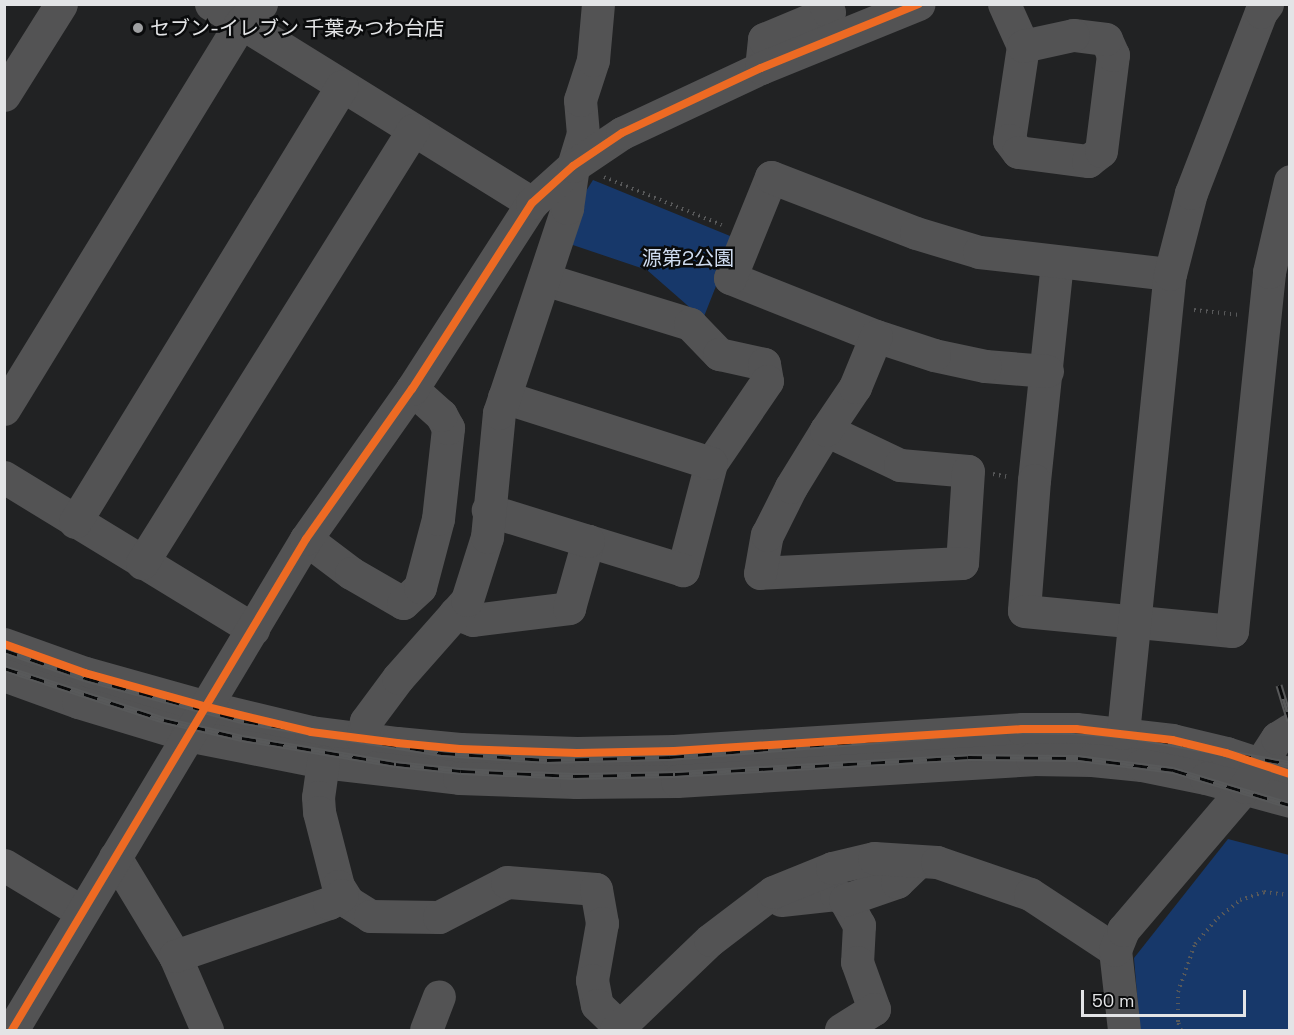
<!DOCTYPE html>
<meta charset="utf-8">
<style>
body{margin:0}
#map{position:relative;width:1294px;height:1035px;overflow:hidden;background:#212223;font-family:"Space Grotesk","Noto Sans JP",sans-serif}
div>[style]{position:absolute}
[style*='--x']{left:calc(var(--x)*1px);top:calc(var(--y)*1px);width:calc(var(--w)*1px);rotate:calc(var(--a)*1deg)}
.green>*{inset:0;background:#17386a}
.path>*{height:4px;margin-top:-2px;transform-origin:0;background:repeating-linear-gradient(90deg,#58595a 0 1.5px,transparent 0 6px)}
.minor>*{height:33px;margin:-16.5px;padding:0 16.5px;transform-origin:16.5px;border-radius:16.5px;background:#535354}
.rail>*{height:7px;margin-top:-3.5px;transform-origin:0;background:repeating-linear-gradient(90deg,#0a0b0c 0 14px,#58595a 0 28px);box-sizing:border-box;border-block:2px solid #58595a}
.cycleway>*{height:8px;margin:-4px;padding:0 4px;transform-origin:4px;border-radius:4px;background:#ed6a23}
.dots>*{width:16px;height:16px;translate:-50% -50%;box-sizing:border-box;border:3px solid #0a0b0c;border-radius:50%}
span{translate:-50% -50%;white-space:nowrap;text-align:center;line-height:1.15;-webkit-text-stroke:5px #0a0b0c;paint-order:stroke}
.poi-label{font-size:20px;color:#e3e4e6}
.left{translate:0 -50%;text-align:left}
.park-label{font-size:20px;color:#cfdcf0}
.frame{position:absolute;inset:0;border:6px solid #e3e4e6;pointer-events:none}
.scale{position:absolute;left:1081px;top:990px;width:165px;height:27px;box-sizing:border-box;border:3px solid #e3e4e6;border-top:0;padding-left:8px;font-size:18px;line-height:21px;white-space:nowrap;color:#e3e4e6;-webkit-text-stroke:4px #0a0b0c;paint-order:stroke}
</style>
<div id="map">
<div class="green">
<i style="clip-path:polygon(593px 180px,735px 238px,703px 319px,647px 270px,561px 241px,571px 215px)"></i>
<i style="clip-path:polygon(1228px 839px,1289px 855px,1289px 1030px,1140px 1030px,1134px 958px)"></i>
</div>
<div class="path">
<i style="--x:604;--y:177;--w:127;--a:22.1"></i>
<i style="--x:1194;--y:310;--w:46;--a:6.2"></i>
<i style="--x:993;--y:474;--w:16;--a:11"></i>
<i style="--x:1181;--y:1030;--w:9;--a:-111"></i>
<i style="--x:1178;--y:1022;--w:30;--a:-90"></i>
<i style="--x:1178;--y:992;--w:51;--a:-70.5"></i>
<i style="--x:1195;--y:944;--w:35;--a:-49"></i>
<i style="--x:1218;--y:918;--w:28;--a:-39"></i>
<i style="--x:1240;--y:900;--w:25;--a:-18"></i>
<i style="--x:1264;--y:892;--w:26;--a:7"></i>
</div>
<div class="minor">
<i style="--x:211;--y:4;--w:378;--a:31.8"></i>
<i style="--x:1004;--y:4;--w:46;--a:65.7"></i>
<i style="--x:1023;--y:46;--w:95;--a:98.5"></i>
<i style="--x:1009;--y:140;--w:15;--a:53"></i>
<i style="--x:1018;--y:152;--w:71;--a:7.3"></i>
<i style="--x:1088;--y:161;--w:16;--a:-38"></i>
<i style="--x:1101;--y:151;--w:97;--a:-82.9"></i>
<i style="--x:1113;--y:55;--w:17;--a:-114"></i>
<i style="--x:1106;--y:39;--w:33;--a:-173"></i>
<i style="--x:1073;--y:35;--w:51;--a:167.6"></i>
<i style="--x:761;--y:68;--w:29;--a:-84"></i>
<i style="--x:764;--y:39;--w:70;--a:-22.6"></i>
<i style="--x:829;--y:12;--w:9;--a:-117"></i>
<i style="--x:4;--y:95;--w:107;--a:-57.9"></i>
<i style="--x:1057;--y:262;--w:219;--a:96"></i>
<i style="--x:1034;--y:480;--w:131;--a:94.4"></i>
<i style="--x:1024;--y:611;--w:209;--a:5.5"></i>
<i style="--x:1232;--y:631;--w:361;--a:-84.1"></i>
<i style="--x:1269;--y:272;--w:93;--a:-77"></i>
<i style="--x:544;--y:279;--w:153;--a:17.1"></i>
<i style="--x:690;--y:324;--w:42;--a:46"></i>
<i style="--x:719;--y:354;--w:46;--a:12.5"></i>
<i style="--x:764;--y:364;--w:17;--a:80"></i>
<i style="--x:767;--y:381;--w:99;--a:124.3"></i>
<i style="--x:711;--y:463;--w:111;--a:104.7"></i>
<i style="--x:683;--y:570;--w:99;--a:-163"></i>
<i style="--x:1047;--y:371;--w:62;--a:-175.4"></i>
<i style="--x:985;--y:366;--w:52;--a:-167.8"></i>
<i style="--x:934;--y:355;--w:61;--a:-161.9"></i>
<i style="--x:876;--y:336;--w:157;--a:-158.3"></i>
<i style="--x:730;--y:278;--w:109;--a:-67.9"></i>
<i style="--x:771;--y:177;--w:155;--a:21.1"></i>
<i style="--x:916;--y:233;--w:66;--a:16.8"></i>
<i style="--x:979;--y:252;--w:192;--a:6.6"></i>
<i style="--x:504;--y:397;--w:217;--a:17.7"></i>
<i style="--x:4;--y:409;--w:453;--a:-58.5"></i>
<i style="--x:241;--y:23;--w:28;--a:-44"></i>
<i style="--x:826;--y:430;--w:82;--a:25.3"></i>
<i style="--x:900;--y:465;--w:68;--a:5"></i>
<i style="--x:968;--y:471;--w:92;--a:93.7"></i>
<i style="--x:962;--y:563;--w:202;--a:177.2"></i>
<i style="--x:760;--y:573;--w:39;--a:-80"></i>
<i style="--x:767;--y:535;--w:54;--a:-63.4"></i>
<i style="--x:791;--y:487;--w:67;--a:-58.4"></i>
<i style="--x:826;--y:430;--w:52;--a:-56"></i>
<i style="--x:855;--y:387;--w:55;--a:-67.6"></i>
<i style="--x:4;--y:477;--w:292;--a:31.4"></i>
<i style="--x:75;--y:522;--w:511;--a:-58.52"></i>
<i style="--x:306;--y:539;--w:56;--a:37.1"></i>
<i style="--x:351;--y:573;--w:60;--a:30"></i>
<i style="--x:403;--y:603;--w:23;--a:-43"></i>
<i style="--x:420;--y:587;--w:70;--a:-75.2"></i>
<i style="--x:438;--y:519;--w:92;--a:-83.7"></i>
<i style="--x:448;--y:428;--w:15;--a:-118"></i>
<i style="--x:441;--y:415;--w:39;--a:-138"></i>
<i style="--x:142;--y:563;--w:511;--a:-57.96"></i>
<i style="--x:455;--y:613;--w:19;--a:21"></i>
<i style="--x:473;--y:620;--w:97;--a:-7.1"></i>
<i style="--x:569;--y:608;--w:70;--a:-74.2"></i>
<i style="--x:588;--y:541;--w:105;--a:-162.8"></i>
<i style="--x:4;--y:644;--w:86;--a:19.7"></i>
<i style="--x:85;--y:673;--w:127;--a:15.6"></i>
<i style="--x:207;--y:707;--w:107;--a:13.5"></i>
<i style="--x:311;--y:732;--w:87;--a:7.3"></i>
<i style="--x:397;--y:743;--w:63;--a:5.4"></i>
<i style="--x:460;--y:749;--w:117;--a:2"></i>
<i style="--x:577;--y:753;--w:97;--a:-1.2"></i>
<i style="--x:674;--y:751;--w:349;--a:-3.6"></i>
<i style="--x:1022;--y:729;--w:54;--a:0"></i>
<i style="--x:1076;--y:729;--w:97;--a:6.5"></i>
<i style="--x:1172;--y:740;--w:56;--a:13.5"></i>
<i style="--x:1226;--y:753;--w:67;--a:18.2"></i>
<i style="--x:4;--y:675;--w:79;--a:20"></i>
<i style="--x:78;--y:702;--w:114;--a:16.8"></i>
<i style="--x:187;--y:735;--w:139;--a:11.2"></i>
<i style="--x:323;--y:762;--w:137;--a:6.7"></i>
<i style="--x:459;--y:778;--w:117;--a:2"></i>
<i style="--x:576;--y:782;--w:101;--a:-0.6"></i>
<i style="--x:677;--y:781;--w:356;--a:-3.5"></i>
<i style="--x:1032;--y:759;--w:60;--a:1"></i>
<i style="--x:1092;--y:760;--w:50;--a:5.7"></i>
<i style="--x:1142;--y:765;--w:65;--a:11.5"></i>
<i style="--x:1206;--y:778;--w:87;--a:15.3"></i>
<i style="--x:1123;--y:733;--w:461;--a:-84.2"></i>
<i style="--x:1170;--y:274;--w:84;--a:-75.5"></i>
<i style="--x:1191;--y:193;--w:194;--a:-68.9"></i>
<i style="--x:1261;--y:12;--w:10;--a:-53"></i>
<i style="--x:362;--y:738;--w:17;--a:-77"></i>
<i style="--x:366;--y:721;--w:54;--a:-53.3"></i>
<i style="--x:398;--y:678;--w:104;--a:-48.5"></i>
<i style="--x:467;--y:600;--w:66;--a:-72.4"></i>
<i style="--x:487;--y:537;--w:125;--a:-84.5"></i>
<i style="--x:499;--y:413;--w:216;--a:-71.6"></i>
<i style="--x:567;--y:208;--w:42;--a:-81.9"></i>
<i style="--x:573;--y:166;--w:34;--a:-73"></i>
<i style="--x:583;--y:134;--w:34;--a:-95"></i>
<i style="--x:580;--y:100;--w:42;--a:-72"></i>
<i style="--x:593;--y:60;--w:56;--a:-84.9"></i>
<i style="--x:323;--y:762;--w:35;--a:98"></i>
<i style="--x:318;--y:797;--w:15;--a:86"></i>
<i style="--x:319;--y:812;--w:76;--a:75.6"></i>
<i style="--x:338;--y:886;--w:19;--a:58"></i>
<i style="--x:348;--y:902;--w:26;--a:32"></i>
<i style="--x:370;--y:916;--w:69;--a:0.8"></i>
<i style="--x:439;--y:917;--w:76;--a:-27.2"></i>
<i style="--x:507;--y:882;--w:89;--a:4.5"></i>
<i style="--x:596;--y:889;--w:35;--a:80"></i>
<i style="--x:602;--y:923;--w:58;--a:100"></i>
<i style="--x:592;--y:980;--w:25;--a:79"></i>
<i style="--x:597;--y:1005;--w:30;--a:44"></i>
<i style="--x:115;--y:857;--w:116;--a:58.8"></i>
<i style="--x:175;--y:956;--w:81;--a:66.6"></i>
<i style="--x:4;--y:865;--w:91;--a:31.1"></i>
<i style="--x:781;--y:900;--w:55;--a:-6.2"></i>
<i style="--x:836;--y:894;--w:11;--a:34"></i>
<i style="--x:845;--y:900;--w:29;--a:61"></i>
<i style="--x:859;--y:925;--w:37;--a:93"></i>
<i style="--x:857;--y:962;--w:50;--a:70.1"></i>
<i style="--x:874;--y:1009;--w:39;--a:148"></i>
<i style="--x:845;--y:900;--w:55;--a:-19.1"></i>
<i style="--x:897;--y:882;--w:30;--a:-44"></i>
<i style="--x:175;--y:956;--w:163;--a:-19"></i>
<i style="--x:329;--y:903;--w:15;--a:-32"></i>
<i style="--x:12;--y:1030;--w:572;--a:-59.09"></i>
<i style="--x:306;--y:539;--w:184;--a:-54.8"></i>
<i style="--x:412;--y:389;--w:221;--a:-57.2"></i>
<i style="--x:532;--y:203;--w:55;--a:-42.1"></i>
<i style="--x:573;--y:166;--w:59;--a:-34"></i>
<i style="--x:622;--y:133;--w:153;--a:-25.1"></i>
<i style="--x:761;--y:68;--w:170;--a:-22.1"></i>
<i style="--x:426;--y:1030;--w:36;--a:-69"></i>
<i style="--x:616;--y:1030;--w:130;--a:-43.8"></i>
<i style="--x:710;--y:940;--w:79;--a:-37.3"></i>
<i style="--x:773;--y:892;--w:64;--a:-22.1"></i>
<i style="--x:832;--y:868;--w:43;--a:-13.4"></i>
<i style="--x:874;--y:858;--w:63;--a:3.6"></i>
<i style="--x:937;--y:862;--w:98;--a:19"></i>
<i style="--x:1030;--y:894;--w:102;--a:33.4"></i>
<i style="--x:1124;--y:1030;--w:81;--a:-96.4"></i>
<i style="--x:1115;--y:950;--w:22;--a:-68"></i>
<i style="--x:1123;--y:930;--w:188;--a:-49.5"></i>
<i style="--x:1245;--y:787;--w:59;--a:-56.9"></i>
<i style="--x:1277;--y:738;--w:15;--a:-32"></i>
</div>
<div class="rail">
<i style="--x:4;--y:650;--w:86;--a:19.1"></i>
<i style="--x:85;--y:678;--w:165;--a:15.1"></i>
<i style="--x:244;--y:721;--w:200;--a:9.2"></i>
<i style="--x:441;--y:753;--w:106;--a:3.8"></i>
<i style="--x:547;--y:760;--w:123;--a:-1.4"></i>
<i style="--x:670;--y:757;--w:336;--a:-4.6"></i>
<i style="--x:1005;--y:730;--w:66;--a:0.9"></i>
<i style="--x:1071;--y:731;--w:56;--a:4.1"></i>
<i style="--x:1127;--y:735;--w:166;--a:10.1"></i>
<i style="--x:4;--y:668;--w:168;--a:18"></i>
<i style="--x:164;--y:720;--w:80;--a:13"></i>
<i style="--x:242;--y:738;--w:156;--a:9.6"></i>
<i style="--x:396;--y:764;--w:65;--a:6.1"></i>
<i style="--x:461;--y:771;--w:114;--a:2.5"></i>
<i style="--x:575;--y:776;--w:100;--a:-1.1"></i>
<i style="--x:675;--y:774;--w:293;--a:-3.3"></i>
<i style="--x:968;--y:757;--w:110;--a:0.5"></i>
<i style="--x:1078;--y:758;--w:96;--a:7.2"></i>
<i style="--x:1173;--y:770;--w:122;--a:16.7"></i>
<i style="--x:1279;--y:685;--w:37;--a:73"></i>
</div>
<div class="cycleway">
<i style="--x:4;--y:644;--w:86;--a:19.7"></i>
<i style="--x:85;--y:673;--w:127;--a:15.6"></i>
<i style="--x:207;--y:707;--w:107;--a:13.5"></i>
<i style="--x:311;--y:732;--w:87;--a:7.3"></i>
<i style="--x:397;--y:743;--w:63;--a:5.4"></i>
<i style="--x:460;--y:749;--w:117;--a:2"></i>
<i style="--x:577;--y:753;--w:97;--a:-1.2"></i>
<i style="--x:674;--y:751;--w:349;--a:-3.6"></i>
<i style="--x:1022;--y:729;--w:54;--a:0"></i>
<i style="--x:1076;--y:729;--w:97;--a:6.5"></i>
<i style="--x:1172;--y:740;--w:56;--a:13.5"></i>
<i style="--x:1226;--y:753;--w:67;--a:18.2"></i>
<i style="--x:12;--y:1030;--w:572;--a:-59.09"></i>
<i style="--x:306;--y:539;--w:184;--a:-54.8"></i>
<i style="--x:412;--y:389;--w:221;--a:-57.2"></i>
<i style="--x:532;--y:203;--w:55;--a:-42.1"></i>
<i style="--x:573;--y:166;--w:59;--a:-34"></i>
<i style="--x:622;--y:133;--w:153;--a:-25.1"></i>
<i style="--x:761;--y:68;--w:170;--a:-22.1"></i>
</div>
<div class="dots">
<i style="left:138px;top:28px;background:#9fa0a2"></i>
</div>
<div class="poi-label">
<span class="left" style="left:150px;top:28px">セブン-イレブン 千葉みつわ台店</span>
</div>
<div class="park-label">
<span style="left:688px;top:258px">源第2公園</span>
</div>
<div class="frame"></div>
<div class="scale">50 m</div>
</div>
